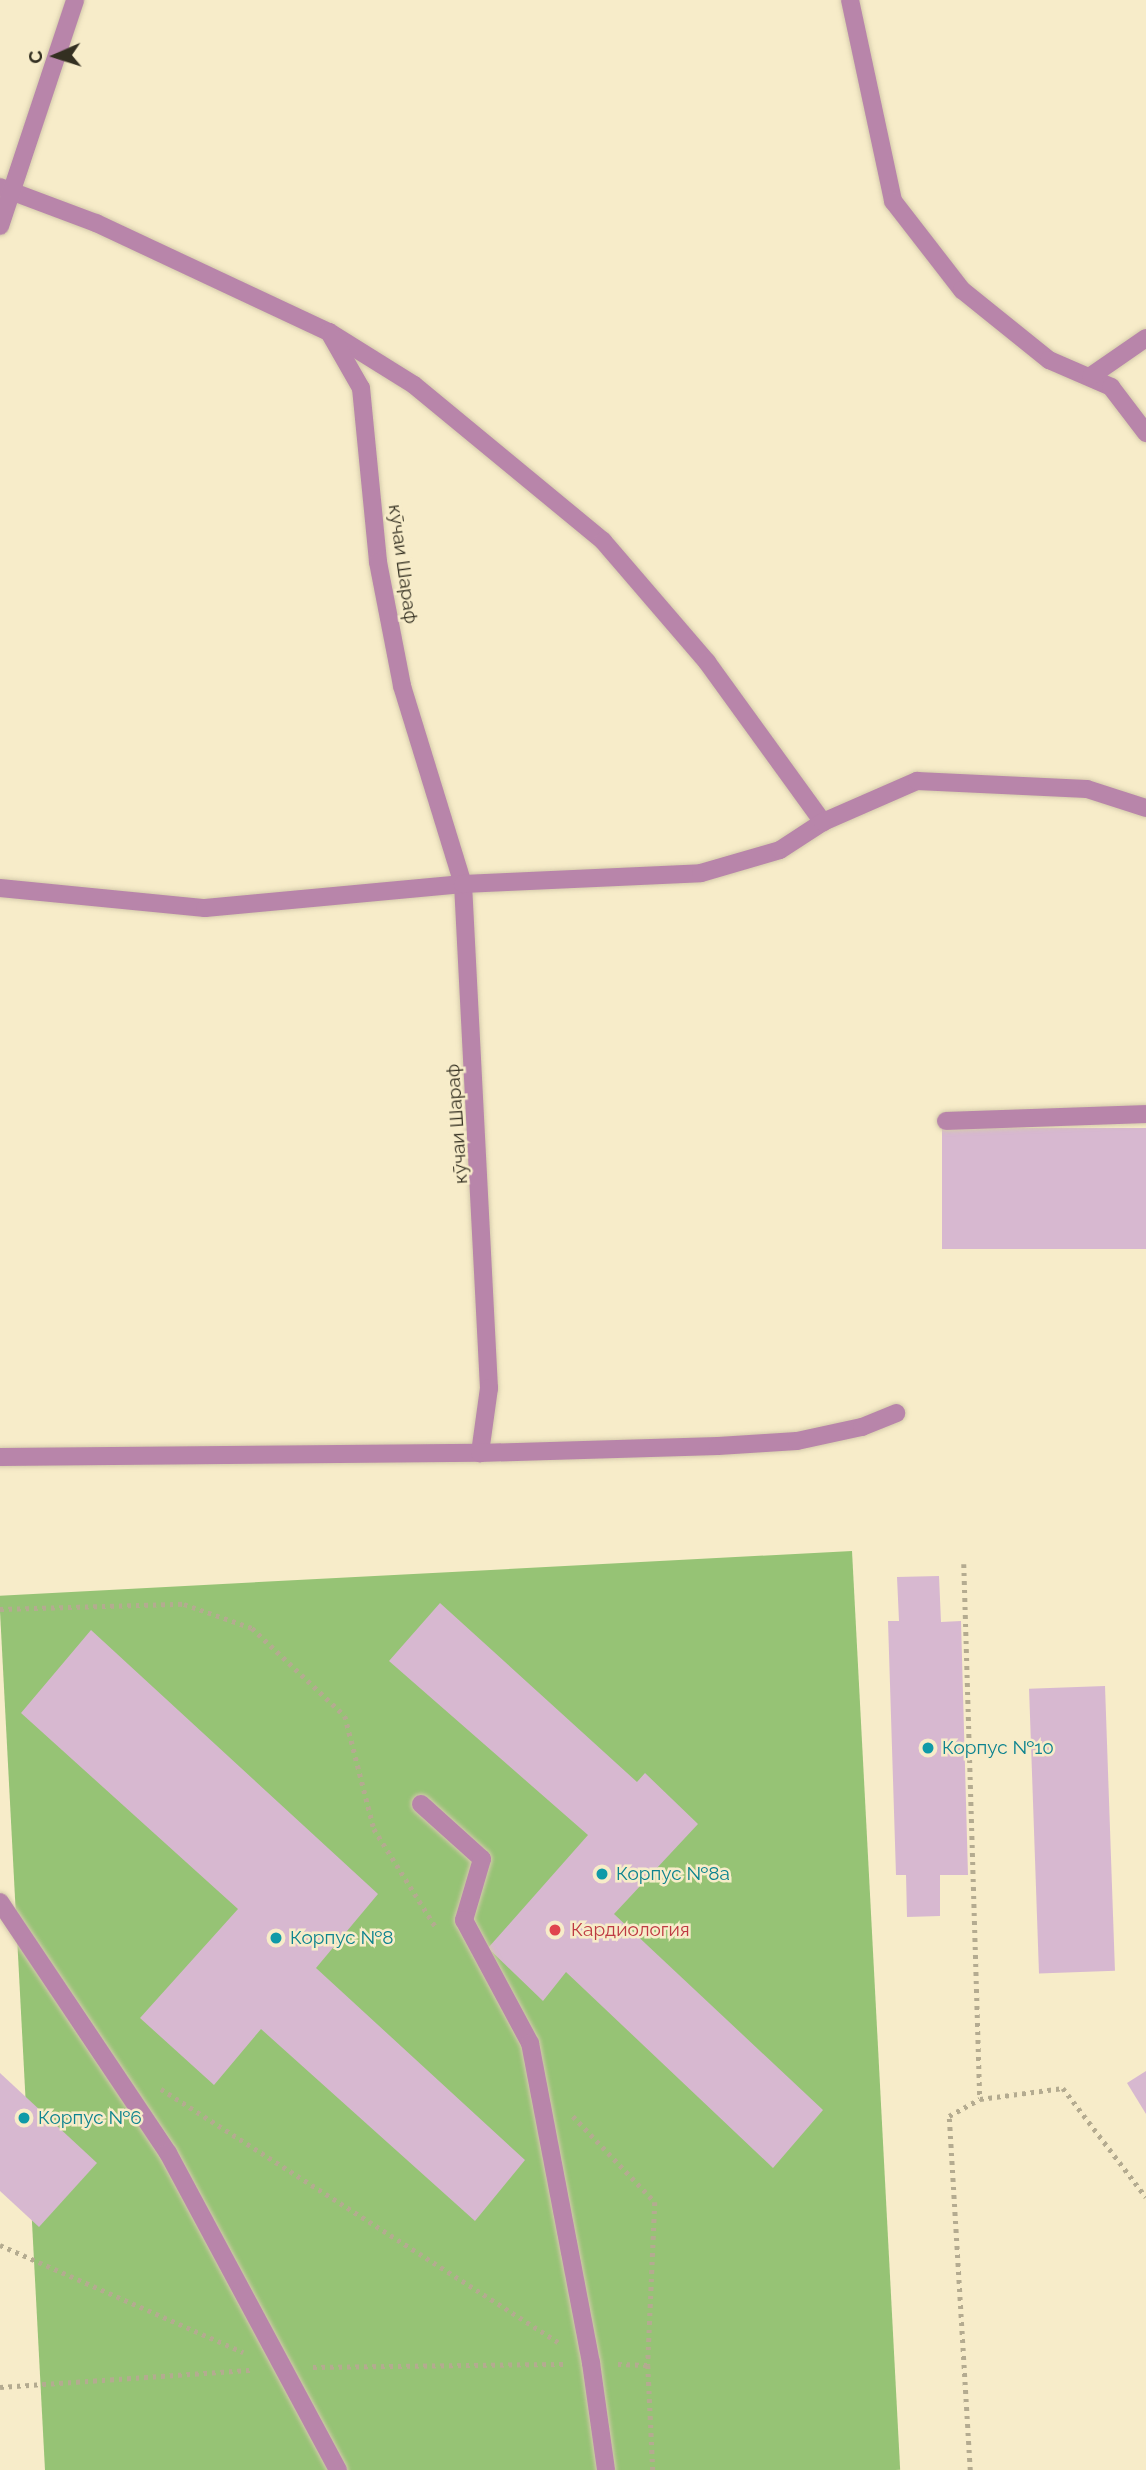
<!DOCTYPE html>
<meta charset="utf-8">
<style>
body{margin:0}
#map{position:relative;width:1146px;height:2470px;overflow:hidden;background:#f7ecc9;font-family:Raleway,sans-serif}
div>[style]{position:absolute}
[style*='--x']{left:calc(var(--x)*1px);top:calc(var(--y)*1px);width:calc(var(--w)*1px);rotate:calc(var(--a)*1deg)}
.forest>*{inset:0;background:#96c375;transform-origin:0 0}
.building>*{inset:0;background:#d7b8d0;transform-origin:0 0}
.path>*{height:4.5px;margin-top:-2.25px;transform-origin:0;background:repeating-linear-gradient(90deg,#b4ab90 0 3.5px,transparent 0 8.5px)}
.roads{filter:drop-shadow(0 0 2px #d4caab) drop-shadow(0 0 2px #d4caab)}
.minor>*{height:18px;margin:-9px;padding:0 9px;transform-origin:9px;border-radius:9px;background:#b885aa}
.dots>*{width:19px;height:19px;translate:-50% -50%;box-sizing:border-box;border:4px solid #f7ecc9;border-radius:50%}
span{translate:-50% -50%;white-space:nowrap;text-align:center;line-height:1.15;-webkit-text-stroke:5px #f7ecc9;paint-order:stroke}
.street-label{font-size:19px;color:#332f21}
.culture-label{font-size:19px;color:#0d838f}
.left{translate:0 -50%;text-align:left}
.health-label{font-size:19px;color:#be3a42}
.north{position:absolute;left:21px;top:21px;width:70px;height:70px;-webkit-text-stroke:5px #f7ecc9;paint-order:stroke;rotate:267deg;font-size:19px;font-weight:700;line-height:28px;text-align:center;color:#332f21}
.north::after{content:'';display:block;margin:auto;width:24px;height:32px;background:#332f21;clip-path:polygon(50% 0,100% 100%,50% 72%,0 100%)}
</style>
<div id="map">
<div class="forest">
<i style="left:852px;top:1551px;width:920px;height:854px;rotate:87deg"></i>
</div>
<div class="building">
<i style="left:1146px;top:1128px;width:121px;height:204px;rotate:90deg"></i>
<i style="clip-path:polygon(939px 1576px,941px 1622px,961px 1621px,968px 1875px,940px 1875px,940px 1916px,907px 1917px,906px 1875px,896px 1875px,888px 1621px,899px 1621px,897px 1577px)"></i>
<i style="clip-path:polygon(440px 1603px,637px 1782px,645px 1773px,698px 1824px,614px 1914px,823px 2110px,773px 2168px,566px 1972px,543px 2001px,488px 1948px,588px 1835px,389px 1661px)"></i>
<i style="clip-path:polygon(91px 1630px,378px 1894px,316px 1968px,525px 2160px,475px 2221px,261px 2029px,214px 2085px,140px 2018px,238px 1909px,21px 1713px)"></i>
<i style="left:1105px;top:1686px;width:285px;height:76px;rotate:88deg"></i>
<i style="clip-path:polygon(1146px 2071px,1146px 2114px,1127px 2083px)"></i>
<i style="clip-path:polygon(0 2073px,97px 2163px,39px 2227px,0 2191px)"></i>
</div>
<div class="path">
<i style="--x:964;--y:1564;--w:535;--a:88.29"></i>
<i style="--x:0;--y:1609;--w:184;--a:-1.6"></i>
<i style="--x:184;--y:1604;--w:72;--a:19.4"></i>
<i style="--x:252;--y:1628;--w:128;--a:43.4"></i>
<i style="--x:345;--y:1716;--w:117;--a:75.6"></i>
<i style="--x:374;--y:1829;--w:118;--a:57.8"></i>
<i style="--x:161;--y:2089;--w:471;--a:32.5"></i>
<i style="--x:573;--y:2116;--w:119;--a:46.4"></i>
<i style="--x:655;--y:2202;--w:163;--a:92.5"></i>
<i style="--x:648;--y:2365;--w:105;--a:87.3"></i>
<i style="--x:0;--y:2245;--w:266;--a:23.8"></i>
<i style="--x:618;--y:2364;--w:30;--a:2"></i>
<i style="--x:313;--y:2367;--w:251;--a:-0.7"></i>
<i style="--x:0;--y:2387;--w:253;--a:-3.9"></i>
<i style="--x:970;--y:2470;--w:355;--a:-93.4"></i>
<i style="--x:949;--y:2116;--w:35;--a:-29"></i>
<i style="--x:980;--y:2099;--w:84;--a:-7.5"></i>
<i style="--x:1063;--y:2088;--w:137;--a:52.7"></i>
</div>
<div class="roads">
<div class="minor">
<i style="--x:850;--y:0;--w:206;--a:77.9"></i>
<i style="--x:893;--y:201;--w:113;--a:52.2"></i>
<i style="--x:962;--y:290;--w:112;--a:38.8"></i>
<i style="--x:1049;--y:360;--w:68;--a:23.5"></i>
<i style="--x:1111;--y:387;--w:58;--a:52.7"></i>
<i style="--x:0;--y:187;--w:103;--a:20.6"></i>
<i style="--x:96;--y:223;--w:257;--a:25.1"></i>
<i style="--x:329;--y:332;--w:100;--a:31.9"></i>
<i style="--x:414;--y:385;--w:245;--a:39.5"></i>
<i style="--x:603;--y:541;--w:160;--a:49.3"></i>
<i style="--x:707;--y:662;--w:198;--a:54.1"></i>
<i style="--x:0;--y:226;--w:238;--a:-71.6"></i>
<i style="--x:329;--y:332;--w:64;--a:60.3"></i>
<i style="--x:361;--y:388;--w:175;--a:84.4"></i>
<i style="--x:378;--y:562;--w:126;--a:79"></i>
<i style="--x:402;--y:686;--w:207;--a:72.9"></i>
<i style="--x:463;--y:884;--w:505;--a:87.05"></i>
<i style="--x:489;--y:1388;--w:66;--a:97.9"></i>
<i style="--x:1091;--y:376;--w:67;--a:-34.6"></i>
<i style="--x:0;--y:888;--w:206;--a:5.6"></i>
<i style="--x:205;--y:908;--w:259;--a:-5.3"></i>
<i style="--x:463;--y:884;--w:238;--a:-2.6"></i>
<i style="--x:701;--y:873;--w:82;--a:-16.2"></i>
<i style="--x:780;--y:850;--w:51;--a:-33.1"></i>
<i style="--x:823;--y:822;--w:103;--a:-23.6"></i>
<i style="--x:917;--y:781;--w:170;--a:2.7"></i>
<i style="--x:1087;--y:789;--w:62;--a:17.9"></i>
<i style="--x:946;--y:1121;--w:200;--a:-2"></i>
<i style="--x:0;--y:1457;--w:480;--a:-0.5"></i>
<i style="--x:480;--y:1453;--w:238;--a:-1.7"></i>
<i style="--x:718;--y:1446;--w:79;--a:-3.6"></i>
<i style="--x:797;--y:1441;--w:66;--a:-12.2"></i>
<i style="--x:862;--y:1427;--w:37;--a:-22"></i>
<i style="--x:421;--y:1804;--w:82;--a:42"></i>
<i style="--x:482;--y:1859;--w:64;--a:106.4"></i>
<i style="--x:464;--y:1920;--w:140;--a:61.8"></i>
<i style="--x:530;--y:2043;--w:326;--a:79.2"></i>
<i style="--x:591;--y:2363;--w:108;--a:82"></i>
<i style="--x:0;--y:1902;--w:302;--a:56.2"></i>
<i style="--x:168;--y:2153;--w:360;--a:61.8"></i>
</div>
</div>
<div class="dots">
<i style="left:928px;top:1748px;background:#0f9aa8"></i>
<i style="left:602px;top:1874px;background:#0f9aa8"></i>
<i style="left:555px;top:1930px;background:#e0444e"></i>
<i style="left:276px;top:1938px;background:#0f9aa8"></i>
<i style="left:24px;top:2118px;background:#0f9aa8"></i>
</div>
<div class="street-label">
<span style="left:403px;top:564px;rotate:82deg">кӯчаи Шараф</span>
<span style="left:457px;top:1124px;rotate:-94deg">кӯчаи Шараф</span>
</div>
<div class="culture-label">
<span class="left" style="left:942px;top:1748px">Корпус №10</span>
<span class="left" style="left:616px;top:1874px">Корпус №8а</span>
<span class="left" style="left:290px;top:1938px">Корпус №8</span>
<span class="left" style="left:38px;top:2118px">Корпус №6</span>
</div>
<div class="health-label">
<span class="left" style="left:571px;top:1930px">Кардиология</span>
</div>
<div class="north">С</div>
</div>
